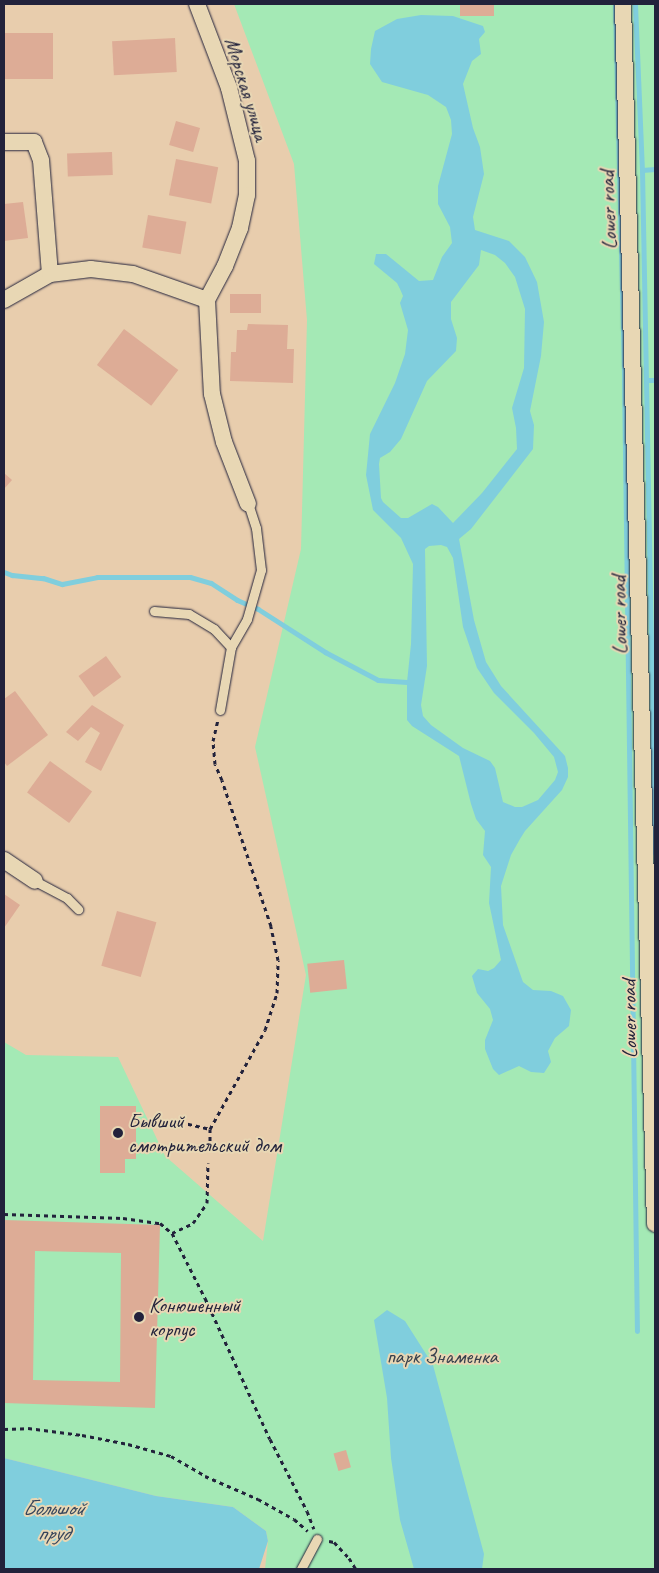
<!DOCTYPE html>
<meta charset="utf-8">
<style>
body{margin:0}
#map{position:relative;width:659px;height:1573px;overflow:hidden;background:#e8cdad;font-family:Caveat,sans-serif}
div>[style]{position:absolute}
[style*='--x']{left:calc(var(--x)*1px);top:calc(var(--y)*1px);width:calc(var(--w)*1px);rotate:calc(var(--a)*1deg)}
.green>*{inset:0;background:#a4e9b5}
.water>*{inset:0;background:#80cedd}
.stream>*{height:5px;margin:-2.5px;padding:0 2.5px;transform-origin:2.5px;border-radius:2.5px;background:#80cedd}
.building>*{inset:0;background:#ddac96;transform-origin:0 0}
.path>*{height:3px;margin-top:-1.5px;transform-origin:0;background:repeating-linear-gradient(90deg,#22223b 0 4px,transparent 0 8px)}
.roads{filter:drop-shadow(0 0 1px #22223b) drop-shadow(0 0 1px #22223b)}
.lane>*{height:9px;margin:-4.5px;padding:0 4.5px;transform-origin:4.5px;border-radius:4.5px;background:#e8d7b4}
.street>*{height:16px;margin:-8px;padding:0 8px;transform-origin:8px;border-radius:8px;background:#e8d7b4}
.dots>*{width:14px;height:14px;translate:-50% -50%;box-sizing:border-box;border:2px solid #e8d7b4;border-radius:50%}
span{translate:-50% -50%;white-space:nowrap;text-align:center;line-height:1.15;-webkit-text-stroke:4px #e8d7b4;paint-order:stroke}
.street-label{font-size:21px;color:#22223b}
.poi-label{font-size:21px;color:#22223b}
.left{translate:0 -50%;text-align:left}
.park-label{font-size:21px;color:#36404d}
.water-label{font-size:22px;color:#35445b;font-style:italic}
.frame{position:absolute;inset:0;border:5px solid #22223b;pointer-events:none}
</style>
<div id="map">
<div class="green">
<i style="clip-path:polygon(234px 4px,655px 4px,655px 1569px,265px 1569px,268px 1541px,266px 1531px,233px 1507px,156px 1496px,4px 1458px,4px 1042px,26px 1055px,118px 1057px,165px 1156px,263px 1241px,306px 975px,255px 747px,301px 549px,307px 320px,294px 164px)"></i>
</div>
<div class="water">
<i style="clip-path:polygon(evenodd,421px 15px,453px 16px,483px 26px,485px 32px,479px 39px,481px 54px,472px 61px,463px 84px,473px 128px,480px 147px,484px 174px,473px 217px,475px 230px,509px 241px,525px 257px,537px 282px,544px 322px,541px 356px,530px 411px,534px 425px,533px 449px,471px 529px,459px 539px,474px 620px,486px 662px,501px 686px,565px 756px,568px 768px,568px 777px,562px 790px,525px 831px,520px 839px,511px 855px,501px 886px,503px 925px,523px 982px,533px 990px,551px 991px,563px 996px,571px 1010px,569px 1026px,555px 1038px,548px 1051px,551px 1062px,544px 1073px,531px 1072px,519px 1066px,499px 1075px,493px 1069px,485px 1049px,485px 1040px,493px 1020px,490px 1009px,477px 993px,472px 976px,478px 969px,488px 971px,494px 968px,501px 960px,489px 903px,491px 867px,483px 855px,485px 831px,476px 819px,471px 804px,459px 756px,412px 726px,407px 720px,407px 682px,411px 644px,413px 564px,401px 538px,373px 510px,366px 475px,370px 434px,395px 383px,405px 354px,408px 330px,400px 303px,403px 296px,400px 289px,397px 283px,374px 264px,376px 254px,386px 254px,419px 281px,433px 280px,442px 257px,452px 243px,450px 227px,438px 204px,438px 186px,452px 134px,451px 120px,446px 107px,428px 95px,382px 82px,370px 64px,371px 49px,375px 31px,397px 19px,421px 15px,481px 250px,495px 255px,505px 263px,515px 277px,525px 309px,524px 368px,512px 408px,516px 428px,517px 449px,482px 493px,453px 523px,438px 507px,432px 504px,408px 518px,401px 518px,383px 502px,381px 498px,379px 464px,380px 458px,390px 452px,401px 439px,427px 381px,456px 351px,457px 338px,451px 319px,451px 302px,479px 265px,481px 250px,421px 15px,441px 545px,447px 547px,453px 558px,463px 627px,477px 668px,494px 693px,534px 733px,554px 757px,558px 772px,555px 780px,538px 800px,522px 807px,515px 807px,503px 802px,495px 768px,490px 761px,463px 748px,431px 725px,423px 716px,421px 705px,427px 666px,425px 549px,429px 546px,441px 545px)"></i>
<i style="clip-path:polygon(387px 1310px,405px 1321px,433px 1365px,484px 1554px,482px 1569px,414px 1569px,400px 1520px,391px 1458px,387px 1398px,374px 1320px)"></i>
<i style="clip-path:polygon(4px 1458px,156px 1496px,233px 1507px,266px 1531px,268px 1541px,259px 1569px,4px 1569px)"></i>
</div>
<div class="stream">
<i style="--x:615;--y:4;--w:376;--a:88.6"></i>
<i style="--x:624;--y:380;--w:951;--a:89.22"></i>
<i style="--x:635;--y:4;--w:166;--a:87.6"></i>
<i style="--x:642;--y:170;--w:683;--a:88.91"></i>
<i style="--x:642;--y:170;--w:13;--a:-4"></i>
<i style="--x:647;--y:380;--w:8;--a:0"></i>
<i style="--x:4;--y:572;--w:9;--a:21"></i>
<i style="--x:12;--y:575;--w:31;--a:6"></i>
<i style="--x:43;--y:578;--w:20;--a:18"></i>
<i style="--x:62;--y:584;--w:36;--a:-11"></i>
<i style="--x:97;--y:577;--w:93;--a:0"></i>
<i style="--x:190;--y:577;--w:22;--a:16"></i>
<i style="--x:211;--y:583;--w:31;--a:33"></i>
<i style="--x:237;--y:600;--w:23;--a:23"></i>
<i style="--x:258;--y:609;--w:80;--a:32.7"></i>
<i style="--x:325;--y:652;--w:60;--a:27.8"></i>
<i style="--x:378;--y:680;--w:29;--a:4"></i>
</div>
<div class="building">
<i style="left:460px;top:4px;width:34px;height:12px"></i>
<i style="left:4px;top:33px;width:49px;height:46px"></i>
<i style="left:175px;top:38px;width:34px;height:63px;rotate:87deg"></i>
<i style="left:176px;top:121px;width:25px;height:25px;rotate:16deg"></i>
<i style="left:112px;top:152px;width:23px;height:45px;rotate:88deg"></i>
<i style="left:176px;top:159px;width:43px;height:37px;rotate:11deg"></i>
<i style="clip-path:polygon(23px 202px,28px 238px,4px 241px,4px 204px)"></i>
<i style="left:148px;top:215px;width:39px;height:33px;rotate:10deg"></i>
<i style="left:230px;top:294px;width:31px;height:19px"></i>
<i style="clip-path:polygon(248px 324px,288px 325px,287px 349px,294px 349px,293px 383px,230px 381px,231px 352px,236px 352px,237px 330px,247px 330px)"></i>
<i style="left:124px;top:329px;width:68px;height:45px;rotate:37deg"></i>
<i style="clip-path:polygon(4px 473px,12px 480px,4px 489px)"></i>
<i style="left:106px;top:656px;width:26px;height:34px;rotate:54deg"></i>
<i style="clip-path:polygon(15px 691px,48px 735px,7px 766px,4px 762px,4px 699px)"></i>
<i style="clip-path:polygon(92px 705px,124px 725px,101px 771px,85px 762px,100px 733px,91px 727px,78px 741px,66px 732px)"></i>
<i style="left:50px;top:761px;width:52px;height:39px;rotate:36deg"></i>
<i style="clip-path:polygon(4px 894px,20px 905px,4px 928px)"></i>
<i style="left:117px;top:911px;width:41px;height:57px;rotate:16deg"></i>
<i style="left:344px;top:960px;width:29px;height:37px;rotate:84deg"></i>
<i style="clip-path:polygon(100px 1106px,136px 1106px,136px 1159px,125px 1159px,125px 1173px,100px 1173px)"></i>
<i style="clip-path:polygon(evenodd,4px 1220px,160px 1225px,155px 1408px,4px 1403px,4px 1220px,35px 1251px,121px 1253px,120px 1382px,33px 1380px,35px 1251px)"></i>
<i style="left:346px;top:1450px;width:18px;height:13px;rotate:74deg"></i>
</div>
<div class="path">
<i style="--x:180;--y:1122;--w:31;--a:13"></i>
<i style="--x:210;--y:1129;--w:19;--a:90"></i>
<i style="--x:210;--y:1129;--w:113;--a:-60.9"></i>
<i style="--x:265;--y:1030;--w:39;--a:-72"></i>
<i style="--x:277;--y:993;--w:33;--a:-88"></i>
<i style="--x:278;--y:960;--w:35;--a:-102"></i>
<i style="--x:271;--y:926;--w:154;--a:-108.6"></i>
<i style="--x:222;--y:780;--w:17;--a:-114"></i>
<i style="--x:215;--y:764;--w:23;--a:-95"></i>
<i style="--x:213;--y:741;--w:22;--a:-77"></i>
<i style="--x:4;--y:1214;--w:119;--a:1.9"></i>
<i style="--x:123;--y:1218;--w:37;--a:8"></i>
<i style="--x:160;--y:1223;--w:16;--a:40"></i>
<i style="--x:172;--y:1233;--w:73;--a:63.1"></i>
<i style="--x:205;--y:1298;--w:155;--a:65.3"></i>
<i style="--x:270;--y:1439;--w:81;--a:62.8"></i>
<i style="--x:307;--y:1511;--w:19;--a:69"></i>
<i style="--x:172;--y:1233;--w:23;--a:-25"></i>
<i style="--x:193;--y:1223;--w:24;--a:-55"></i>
<i style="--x:207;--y:1203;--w:40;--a:-88.6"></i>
<i style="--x:4;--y:1429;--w:24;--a:-2"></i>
<i style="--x:28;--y:1428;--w:54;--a:7.4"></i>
<i style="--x:82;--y:1435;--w:47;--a:11.1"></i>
<i style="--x:128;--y:1444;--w:45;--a:15.6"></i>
<i style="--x:171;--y:1456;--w:39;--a:30"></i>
<i style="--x:205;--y:1476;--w:58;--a:23.5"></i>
<i style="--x:258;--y:1499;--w:41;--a:29.1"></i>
<i style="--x:294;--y:1519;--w:18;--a:41"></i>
<i style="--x:329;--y:1541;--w:5;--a:11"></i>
<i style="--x:334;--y:1542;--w:22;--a:47"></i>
<i style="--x:349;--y:1558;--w:13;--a:58"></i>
</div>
<div class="roads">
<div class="lane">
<i style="--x:154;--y:611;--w:35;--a:5"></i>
<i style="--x:189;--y:614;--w:29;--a:31"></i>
<i style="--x:214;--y:629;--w:25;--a:47"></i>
<i style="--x:220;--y:710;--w:64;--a:-80.1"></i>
<i style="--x:231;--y:647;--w:32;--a:-60"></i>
<i style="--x:247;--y:619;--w:51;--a:-74.1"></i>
<i style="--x:261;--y:570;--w:42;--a:-96.8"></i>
<i style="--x:256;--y:528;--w:25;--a:-108"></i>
<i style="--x:35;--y:881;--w:36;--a:28"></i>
<i style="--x:67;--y:898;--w:16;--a:45"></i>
<i style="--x:301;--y:1569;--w:34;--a:-62"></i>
</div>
<div class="street">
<i style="--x:197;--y:4;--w:90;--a:69.1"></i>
<i style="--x:229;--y:88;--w:75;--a:76.1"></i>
<i style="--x:247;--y:161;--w:34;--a:90"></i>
<i style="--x:247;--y:195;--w:34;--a:102"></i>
<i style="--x:240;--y:228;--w:41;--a:111.5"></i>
<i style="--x:225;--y:266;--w:38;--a:118"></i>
<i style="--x:207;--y:300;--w:94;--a:87"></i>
<i style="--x:212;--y:394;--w:49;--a:76"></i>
<i style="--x:224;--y:442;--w:66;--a:68.8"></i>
<i style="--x:623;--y:4;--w:1220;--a:88.5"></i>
<i style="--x:4;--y:142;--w:30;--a:0"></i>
<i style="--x:34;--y:142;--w:19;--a:69"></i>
<i style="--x:41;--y:160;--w:114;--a:85.5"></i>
<i style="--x:50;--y:274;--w:53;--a:150.5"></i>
<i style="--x:50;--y:274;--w:41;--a:-7"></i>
<i style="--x:91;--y:269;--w:42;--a:6.8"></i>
<i style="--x:133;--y:274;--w:78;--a:19.4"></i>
<i style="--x:4;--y:860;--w:37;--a:34"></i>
</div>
</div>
<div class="dots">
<i style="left:118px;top:1133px;background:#22223b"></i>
<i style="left:139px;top:1317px;background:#22223b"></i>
</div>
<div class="street-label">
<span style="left:247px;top:89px;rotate:73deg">Морская улица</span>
<span style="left:608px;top:210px;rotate:-92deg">Lower road</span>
<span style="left:619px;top:615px;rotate:-91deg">Lower road</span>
<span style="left:629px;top:1019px;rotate:-91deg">Lower road</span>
</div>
<div class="poi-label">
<span class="left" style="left:128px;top:1133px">Бывший<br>смотрительский дом</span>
<span class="left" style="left:149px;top:1317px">Конюшенный<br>корпус</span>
</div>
<div class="park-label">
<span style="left:442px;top:1356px">парк Знаменка</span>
</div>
<div class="water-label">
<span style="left:53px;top:1521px">Большой<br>пруд</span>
</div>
<div class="frame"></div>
</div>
